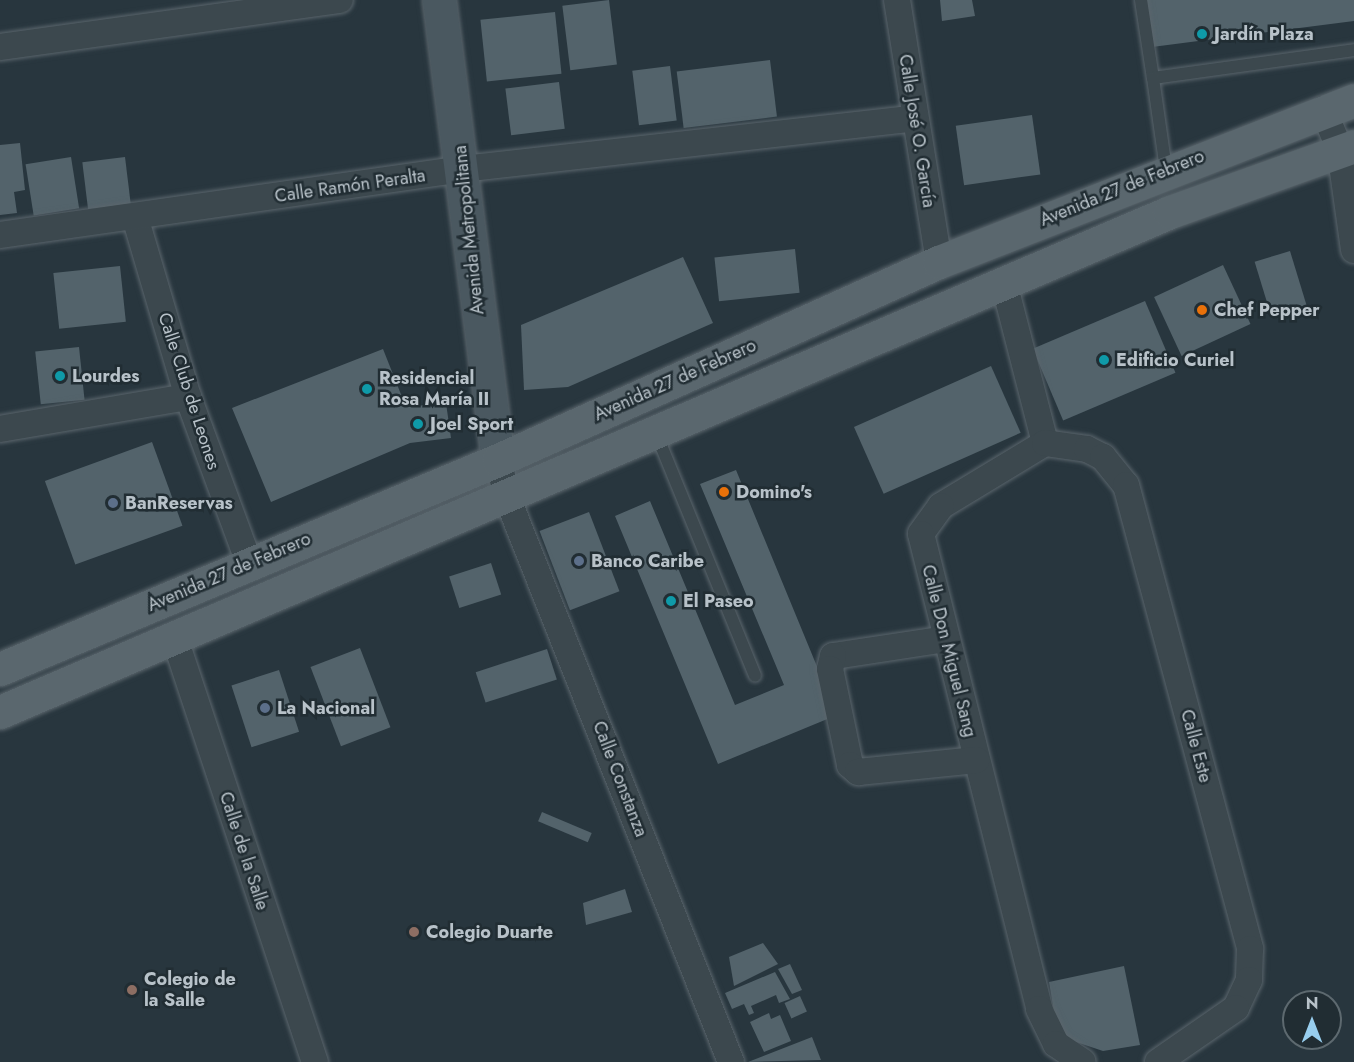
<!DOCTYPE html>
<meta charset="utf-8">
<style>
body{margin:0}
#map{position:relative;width:1354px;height:1062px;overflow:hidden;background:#28363e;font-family:Jost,sans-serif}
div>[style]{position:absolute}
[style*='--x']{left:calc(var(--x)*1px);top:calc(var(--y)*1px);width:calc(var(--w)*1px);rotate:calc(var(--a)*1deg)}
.building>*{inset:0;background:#53636b;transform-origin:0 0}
.roads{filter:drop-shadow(0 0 2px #5a656c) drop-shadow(0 0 2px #5a656c)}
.service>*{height:12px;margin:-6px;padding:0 6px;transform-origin:6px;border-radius:6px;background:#3c484e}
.minor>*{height:26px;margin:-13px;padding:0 13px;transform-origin:13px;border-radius:13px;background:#3c484e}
.secondary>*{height:33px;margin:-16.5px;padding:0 16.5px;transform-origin:16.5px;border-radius:16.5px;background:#4a5860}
.primary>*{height:33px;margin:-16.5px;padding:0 16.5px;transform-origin:16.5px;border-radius:16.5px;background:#5a676e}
.dots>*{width:16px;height:16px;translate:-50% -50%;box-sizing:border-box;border:3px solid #212d33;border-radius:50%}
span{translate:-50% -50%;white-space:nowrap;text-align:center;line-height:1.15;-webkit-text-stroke:5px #212d33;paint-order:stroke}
.poi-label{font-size:18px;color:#b8c2c9;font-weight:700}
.left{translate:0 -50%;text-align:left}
.street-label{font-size:18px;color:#b8c2c9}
.north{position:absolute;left:1282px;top:990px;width:60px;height:60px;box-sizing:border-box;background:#212d33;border:2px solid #5d696f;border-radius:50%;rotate:0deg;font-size:16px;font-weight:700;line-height:24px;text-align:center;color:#b8c2c9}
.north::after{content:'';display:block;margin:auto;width:21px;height:27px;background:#98ceee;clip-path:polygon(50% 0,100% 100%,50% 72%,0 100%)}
</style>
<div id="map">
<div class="building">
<i style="left:609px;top:0;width:65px;height:47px;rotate:83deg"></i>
<i style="clip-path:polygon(940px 0,972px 0,975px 16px,942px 21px)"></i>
<i style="clip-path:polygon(1146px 0,1354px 0,1354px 21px,1152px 47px)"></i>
<i style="left:555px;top:12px;width:62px;height:75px;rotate:84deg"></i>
<i style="left:770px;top:60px;width:57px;height:94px;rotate:83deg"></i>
<i style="left:670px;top:66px;width:55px;height:38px;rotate:83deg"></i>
<i style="left:559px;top:82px;width:47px;height:54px;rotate:83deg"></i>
<i style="left:1032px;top:115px;width:60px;height:77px;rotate:82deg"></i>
<i style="clip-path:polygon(20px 143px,25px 190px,14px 192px,17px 213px,0 215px,0 145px)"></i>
<i style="left:71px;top:157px;width:52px;height:46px;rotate:81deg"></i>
<i style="left:125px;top:157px;width:47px;height:43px;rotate:83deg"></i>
<i style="left:795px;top:249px;width:44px;height:81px;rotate:84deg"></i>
<i style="left:1290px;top:251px;width:59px;height:37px;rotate:73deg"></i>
<i style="clip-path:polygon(683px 257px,713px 323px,568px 387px,524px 390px,521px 325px)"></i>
<i style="left:1223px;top:265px;width:65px;height:76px;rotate:65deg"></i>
<i style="left:120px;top:266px;width:56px;height:67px;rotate:84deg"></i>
<i style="left:1145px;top:301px;width:78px;height:122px;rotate:67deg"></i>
<i style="left:79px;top:347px;width:53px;height:44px;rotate:84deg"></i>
<i style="clip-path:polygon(383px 349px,406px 407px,446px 403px,451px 438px,410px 443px,271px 502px,232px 408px)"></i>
<i style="left:991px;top:366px;width:73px;height:150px;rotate:66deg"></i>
<i style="left:152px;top:442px;width:89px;height:114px;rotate:70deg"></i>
<i style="clip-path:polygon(736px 470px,837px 715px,718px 764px,615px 516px,650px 501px,735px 705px,784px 685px,700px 484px)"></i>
<i style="left:589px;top:512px;width:85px;height:53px;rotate:69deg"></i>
<i style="left:491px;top:563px;width:33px;height:44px;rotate:72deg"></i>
<i style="left:360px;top:648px;width:85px;height:53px;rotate:69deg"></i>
<i style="left:547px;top:649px;width:32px;height:75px;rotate:72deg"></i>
<i style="left:279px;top:670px;width:65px;height:50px;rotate:72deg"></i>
<i style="left:542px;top:812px;width:54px;height:10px;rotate:23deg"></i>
<i style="clip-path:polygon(625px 889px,632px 912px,586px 925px,583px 903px)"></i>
<i style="clip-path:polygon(763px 943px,778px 964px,734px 986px,729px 957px)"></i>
<i style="clip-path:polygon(790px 964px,802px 990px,792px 994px,778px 969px)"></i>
<i style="clip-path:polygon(1124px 966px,1140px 1045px,1103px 1051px,1058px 1036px,1049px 982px)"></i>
<i style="clip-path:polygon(775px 972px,790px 999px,779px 1003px,776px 995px,751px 1006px,754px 1013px,749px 1015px,744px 1004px,732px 1009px,725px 993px)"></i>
<i style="left:800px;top:996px;width:17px;height:17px;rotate:66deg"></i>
<i style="clip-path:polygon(769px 1013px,771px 1019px,780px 1015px,791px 1041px,764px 1052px,750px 1022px)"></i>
<i style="clip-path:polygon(812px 1037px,821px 1060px,748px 1062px)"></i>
</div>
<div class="roads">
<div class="service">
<i style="--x:1141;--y:0;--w:79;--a:81.3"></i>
<i style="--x:1153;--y:78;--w:203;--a:-7.9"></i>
<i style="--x:1153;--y:78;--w:92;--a:81.9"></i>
<i style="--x:656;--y:433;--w:262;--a:67.8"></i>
</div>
<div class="minor">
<i style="--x:897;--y:0;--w:265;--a:80.9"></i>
<i style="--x:0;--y:47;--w:343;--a:-7.9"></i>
<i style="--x:1323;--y:109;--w:44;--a:67.5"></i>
<i style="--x:1340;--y:150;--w:101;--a:82"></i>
<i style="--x:135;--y:217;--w:188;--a:73.6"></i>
<i style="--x:188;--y:397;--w:177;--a:69.8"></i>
<i style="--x:0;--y:235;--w:468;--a:-8.1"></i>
<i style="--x:463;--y:169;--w:455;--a:-6.4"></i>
<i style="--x:1004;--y:283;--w:165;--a:75.6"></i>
<i style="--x:1045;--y:443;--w:122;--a:148.8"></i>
<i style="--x:941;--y:506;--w:34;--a:126"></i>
<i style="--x:921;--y:534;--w:489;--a:76"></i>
<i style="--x:1039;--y:1009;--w:39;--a:64"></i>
<i style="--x:1056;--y:1044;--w:32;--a:34"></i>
<i style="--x:0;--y:429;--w:191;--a:-9.7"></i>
<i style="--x:1045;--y:443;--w:42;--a:8.1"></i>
<i style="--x:1087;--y:449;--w:18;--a:27"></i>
<i style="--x:1103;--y:457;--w:36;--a:51"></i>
<i style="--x:1126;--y:485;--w:480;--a:75"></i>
<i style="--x:1250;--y:949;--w:31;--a:92"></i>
<i style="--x:1249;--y:980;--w:31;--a:115"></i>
<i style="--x:1236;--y:1008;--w:95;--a:145.3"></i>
<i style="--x:498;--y:460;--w:38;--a:76"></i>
<i style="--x:507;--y:497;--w:608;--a:68.37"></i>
<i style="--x:175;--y:639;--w:446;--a:71.7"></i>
<i style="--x:946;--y:639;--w:114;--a:171.4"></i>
<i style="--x:833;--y:656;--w:13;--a:103"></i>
<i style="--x:830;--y:669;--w:98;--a:78.2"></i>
<i style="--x:850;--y:765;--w:11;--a:41"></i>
<i style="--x:858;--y:772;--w:119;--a:-5.8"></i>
</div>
<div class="secondary">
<i style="--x:439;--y:0;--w:464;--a:82.7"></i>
</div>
<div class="primary">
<i style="--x:0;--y:669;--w:540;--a:-22.77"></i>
<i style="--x:498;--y:460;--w:483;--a:-24.2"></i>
<i style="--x:939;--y:262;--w:445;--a:-21.3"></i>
<i style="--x:0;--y:712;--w:1272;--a:-23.14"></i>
<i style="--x:1170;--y:212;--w:195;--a:-19.7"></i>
</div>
</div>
<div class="dots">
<i style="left:1202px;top:34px;background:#0f9aa8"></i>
<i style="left:1202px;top:310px;background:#e8710a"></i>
<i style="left:1104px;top:360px;background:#0f9aa8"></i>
<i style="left:60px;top:376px;background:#0f9aa8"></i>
<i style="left:367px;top:389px;background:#0f9aa8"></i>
<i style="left:418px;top:424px;background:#0f9aa8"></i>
<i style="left:724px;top:492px;background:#e8710a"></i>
<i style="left:113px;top:503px;background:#5c6f8a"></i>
<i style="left:579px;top:561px;background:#5c6f8a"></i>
<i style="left:671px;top:601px;background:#0f9aa8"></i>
<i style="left:265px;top:708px;background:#5c6f8a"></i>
<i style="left:414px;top:932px;background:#8d6e63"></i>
<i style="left:132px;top:990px;background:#8d6e63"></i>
</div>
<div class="poi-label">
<span class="left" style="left:1214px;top:34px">Jardín Plaza</span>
<span class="left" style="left:1214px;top:310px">Chef Pepper</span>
<span class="left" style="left:1116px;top:360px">Edificio Curiel</span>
<span class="left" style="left:72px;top:376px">Lourdes</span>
<span class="left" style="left:379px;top:389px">Residencial<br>Rosa María II</span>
<span class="left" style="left:430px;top:424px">Joel Sport</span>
<span class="left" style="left:736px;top:492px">Domino's</span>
<span class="left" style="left:125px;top:503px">BanReservas</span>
<span class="left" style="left:591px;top:561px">Banco Caribe</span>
<span class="left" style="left:683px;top:601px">El Paseo</span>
<span class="left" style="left:277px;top:708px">La Nacional</span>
<span class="left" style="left:426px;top:932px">Colegio Duarte</span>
<span class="left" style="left:144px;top:990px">Colegio de<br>la Salle</span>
</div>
<div class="street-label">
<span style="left:917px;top:131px;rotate:81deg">Calle José O. García</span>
<span style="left:350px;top:186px;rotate:-8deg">Calle Ramón Peralta</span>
<span style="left:1122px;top:188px;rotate:-22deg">Avenida 27 de Febrero</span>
<span style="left:469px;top:230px;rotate:-96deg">Avenida Metropolitana</span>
<span style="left:675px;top:380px;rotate:-24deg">Avenida 27 de Febrero</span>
<span style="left:189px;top:391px;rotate:72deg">Calle Club de Leones</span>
<span style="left:229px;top:572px;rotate:-23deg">Avenida 27 de Febrero</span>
<span style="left:949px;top:651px;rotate:76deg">Calle Don Miguel Sang</span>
<span style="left:1196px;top:746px;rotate:75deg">Calle Este</span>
<span style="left:620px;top:779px;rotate:69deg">Calle Constanza</span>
<span style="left:244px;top:851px;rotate:72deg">Calle de la Salle</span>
</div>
<div class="north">N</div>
</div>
